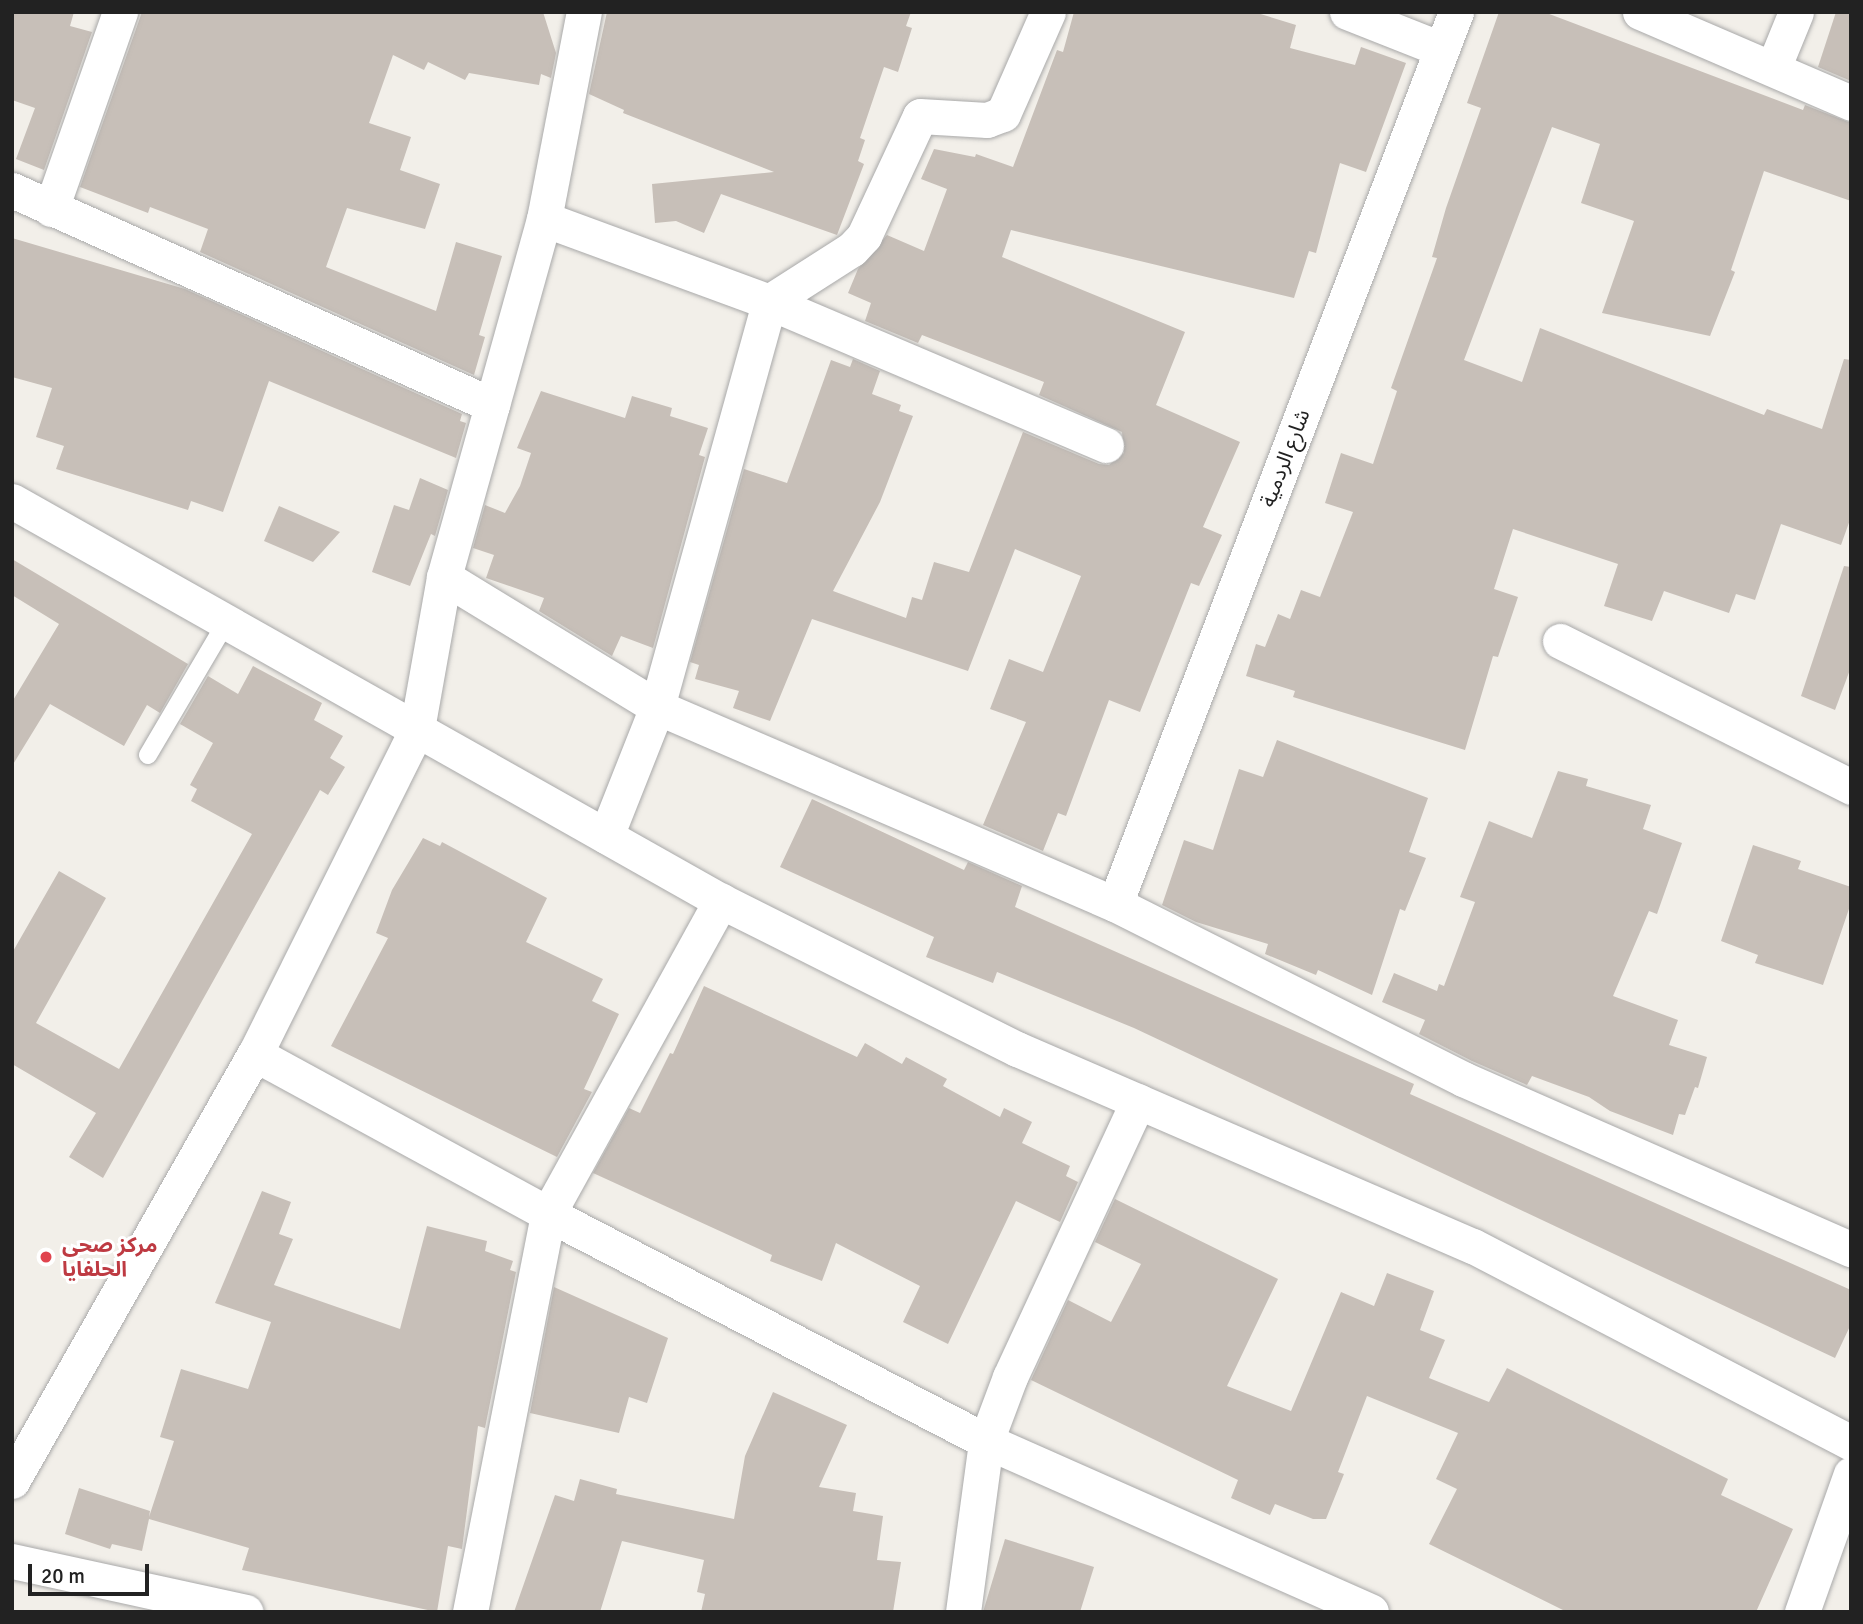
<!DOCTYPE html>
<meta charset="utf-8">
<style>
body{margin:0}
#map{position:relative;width:1863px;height:1624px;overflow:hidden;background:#f2efe9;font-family:Signika,"Noto Sans Arabic",sans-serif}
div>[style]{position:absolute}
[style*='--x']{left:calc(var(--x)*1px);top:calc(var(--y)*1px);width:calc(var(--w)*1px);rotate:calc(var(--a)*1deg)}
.building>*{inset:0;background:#c7bfb8}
.roads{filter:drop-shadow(0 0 2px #a9a9a9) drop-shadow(0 0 2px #a9a9a9)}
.lane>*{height:18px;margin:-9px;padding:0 9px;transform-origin:9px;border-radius:9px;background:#fff}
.street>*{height:35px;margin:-17.5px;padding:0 17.5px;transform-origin:17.5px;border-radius:17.5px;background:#fff}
.dots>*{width:19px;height:19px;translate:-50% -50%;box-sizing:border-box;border:4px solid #fff;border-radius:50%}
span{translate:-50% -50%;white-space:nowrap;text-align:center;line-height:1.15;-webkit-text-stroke:6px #fff;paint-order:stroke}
.street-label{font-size:21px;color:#222}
.health-label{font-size:21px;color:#be3a42;font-weight:700}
.left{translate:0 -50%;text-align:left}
.frame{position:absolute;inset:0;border:14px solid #222;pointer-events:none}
.scale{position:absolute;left:28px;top:1564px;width:121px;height:32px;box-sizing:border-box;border:4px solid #222;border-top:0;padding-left:9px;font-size:21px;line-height:24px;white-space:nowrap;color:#222;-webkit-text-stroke:5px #fff;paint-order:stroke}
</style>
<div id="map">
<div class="building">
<i style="clip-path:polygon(12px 12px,74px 12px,70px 26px,92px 32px,44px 170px,16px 159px,35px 108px,12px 100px)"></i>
<i style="clip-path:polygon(142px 12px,543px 12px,556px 53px,551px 78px,541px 74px,539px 85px,469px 73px,465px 80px,428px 62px,424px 70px,393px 55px,369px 123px,411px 137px,400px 170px,440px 184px,425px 229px,347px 208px,326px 267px,436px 311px,456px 242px,502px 256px,479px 335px,485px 337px,474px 375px,200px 252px,208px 229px,150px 207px,148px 213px,80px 187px)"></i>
<i style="clip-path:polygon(607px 12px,911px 12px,906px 26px,912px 28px,898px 72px,884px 67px,860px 138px,865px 140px,858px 161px,864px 164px,837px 235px,721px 194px,704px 233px,676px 221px,655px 223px,652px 184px,774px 172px,623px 113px,624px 110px,589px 94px)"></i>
<i style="clip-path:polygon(1074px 12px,1254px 12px,1296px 25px,1290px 48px,1355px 65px,1361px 47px,1406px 63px,1366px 172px,1340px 163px,1316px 253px,1309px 251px,1294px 298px,1011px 230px,1002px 257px,1185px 332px,1156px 405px,1240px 442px,1203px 527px,1222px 535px,1199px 586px,1191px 583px,1140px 712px,1109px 700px,1066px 816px,1058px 813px,1043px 851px,983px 825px,1026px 722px,990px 709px,1009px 659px,1043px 672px,1081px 576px,1015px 549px,968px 671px,812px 619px,770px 721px,733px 708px,739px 691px,695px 679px,699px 665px,690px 662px,744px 469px,787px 483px,831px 360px,850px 367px,853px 359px,880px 371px,872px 394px,901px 405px,899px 411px,913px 416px,880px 502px,833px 591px,906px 618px,912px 597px,922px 600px,934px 562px,969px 572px,1023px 432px,1099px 464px,1109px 465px,1124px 453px,1122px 432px,1039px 395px,1044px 382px,922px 335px,918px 343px,865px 321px,871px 303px,848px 293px,858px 269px,887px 235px,924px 251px,947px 189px,921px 179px,934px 149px,975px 157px,976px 154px,1013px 167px,1057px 50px,1063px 52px)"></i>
<i style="clip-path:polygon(1499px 12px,1544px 12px,1803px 110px,1805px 105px,1851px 123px,1851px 201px,1764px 171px,1731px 270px,1735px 272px,1710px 336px,1602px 313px,1634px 221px,1581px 203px,1600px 144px,1552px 127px,1464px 360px,1522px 382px,1540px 328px,1764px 415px,1767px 409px,1822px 429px,1844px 359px,1851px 360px,1851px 517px,1841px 545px,1781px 524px,1755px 600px,1736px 594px,1729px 613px,1664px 591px,1652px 621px,1604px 606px,1618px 564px,1513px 529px,1494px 589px,1518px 597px,1498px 657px,1493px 656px,1465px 750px,1293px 697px,1295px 691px,1246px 676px,1256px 644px,1265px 647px,1278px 614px,1290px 619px,1301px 590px,1320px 597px,1353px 512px,1325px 503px,1341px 453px,1373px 464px,1397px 391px,1391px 388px,1437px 258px,1432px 257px,1446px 208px,1481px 108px,1467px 103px)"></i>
<i style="clip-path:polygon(1836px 12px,1851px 12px,1851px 81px,1818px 67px)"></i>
<i style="clip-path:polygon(12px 238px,185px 289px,462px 414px,460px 421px,466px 423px,456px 458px,269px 381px,223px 512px,191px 501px,188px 510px,56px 469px,64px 446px,36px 437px,52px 388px,12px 377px)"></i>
<i style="clip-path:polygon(541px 391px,625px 418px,632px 396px,672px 408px,670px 416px,708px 428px,699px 455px,705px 457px,653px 648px,621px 636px,612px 656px,539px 611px,544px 598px,486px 578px,494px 555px,473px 548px,485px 505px,505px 513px,520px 486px,531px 453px,517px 448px)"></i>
<i style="clip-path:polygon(420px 478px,448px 490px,435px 536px,431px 534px,410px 586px,372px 572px,394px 505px,409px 510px)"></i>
<i style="clip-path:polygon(279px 506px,340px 532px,313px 562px,264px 541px)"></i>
<i style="clip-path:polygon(12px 559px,188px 664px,160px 713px,147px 705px,124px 746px,50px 704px,12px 766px,12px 702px,59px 624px,12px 595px)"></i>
<i style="clip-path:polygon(1844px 566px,1851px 567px,1851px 667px,1835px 710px,1801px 696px)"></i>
<i style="clip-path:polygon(253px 666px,322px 703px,314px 720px,343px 736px,330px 758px,345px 767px,328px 795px,320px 790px,103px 1178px,69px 1157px,96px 1113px,12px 1064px,12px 953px,59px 871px,106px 898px,36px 1023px,119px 1069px,252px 834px,191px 801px,197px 789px,190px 785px,213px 743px,180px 724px,208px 676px,238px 694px)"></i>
<i style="clip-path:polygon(1277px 740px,1428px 798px,1409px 852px,1426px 858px,1405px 911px,1400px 909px,1372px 995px,1318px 970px,1316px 975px,1265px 954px,1268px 944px,1196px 922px,1162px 905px,1184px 840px,1213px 850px,1239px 769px,1263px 777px)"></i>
<i style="clip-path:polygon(1558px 771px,1588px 779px,1586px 786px,1651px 805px,1643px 829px,1682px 843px,1657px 914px,1649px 911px,1613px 996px,1678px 1020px,1669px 1045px,1707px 1057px,1698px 1088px,1695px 1087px,1685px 1115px,1679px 1114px,1673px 1135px,1610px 1111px,1589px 1097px,1532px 1076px,1527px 1085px,1472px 1061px,1419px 1034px,1425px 1020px,1382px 1002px,1394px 973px,1437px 991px,1439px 984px,1444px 986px,1475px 902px,1460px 897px,1489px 821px,1532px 838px)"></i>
<i style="clip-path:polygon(812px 799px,964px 870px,968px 862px,1022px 886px,1015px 907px,1414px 1084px,1410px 1094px,1851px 1290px,1851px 1324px,1835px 1358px,1134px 1028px,997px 972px,993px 983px,926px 957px,934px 937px,780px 867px)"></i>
<i style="clip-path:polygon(423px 838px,440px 846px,442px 842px,547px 898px,526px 942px,603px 979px,592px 1001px,619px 1014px,584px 1089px,592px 1092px,557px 1157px,331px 1046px,388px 938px,376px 933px,392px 890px)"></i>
<i style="clip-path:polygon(1753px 845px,1801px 861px,1798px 869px,1851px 887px,1851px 903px,1823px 985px,1755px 963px,1758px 955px,1721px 941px)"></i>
<i style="clip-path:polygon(704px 986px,857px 1057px,865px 1043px,902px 1064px,906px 1057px,947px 1079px,943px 1086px,1000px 1117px,1004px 1108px,1032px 1122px,1022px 1143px,1070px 1166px,1066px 1176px,1078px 1182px,1060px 1222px,1016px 1201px,948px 1344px,903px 1322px,920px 1286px,836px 1243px,822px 1281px,770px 1261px,772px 1255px,593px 1173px,629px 1108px,640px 1113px,670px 1053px,673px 1054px)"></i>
<i style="clip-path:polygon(262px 1191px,291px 1202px,279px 1234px,293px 1239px,274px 1285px,400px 1329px,427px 1226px,487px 1241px,485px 1251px,513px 1261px,510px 1270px,516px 1272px,485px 1428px,478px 1426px,462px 1549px,448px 1546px,437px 1612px,242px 1570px,249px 1548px,149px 1519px,142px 1551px,112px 1544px,110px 1549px,65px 1534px,79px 1488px,150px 1511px,149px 1517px,174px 1441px,160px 1437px,181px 1369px,248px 1389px,271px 1322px,215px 1303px)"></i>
<i style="clip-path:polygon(1115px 1199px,1278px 1279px,1227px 1386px,1291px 1411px,1341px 1292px,1374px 1306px,1387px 1273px,1434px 1291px,1420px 1330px,1445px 1340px,1429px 1378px,1489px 1402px,1507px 1368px,1728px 1479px,1721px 1495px,1793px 1529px,1756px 1612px,1567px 1612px,1429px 1544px,1457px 1489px,1436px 1479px,1458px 1433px,1367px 1396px,1338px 1472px,1344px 1474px,1326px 1519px,1313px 1519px,1275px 1504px,1270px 1515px,1231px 1498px,1238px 1480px,1031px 1380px,1068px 1300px,1111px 1322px,1141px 1264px,1095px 1242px)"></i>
<i style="clip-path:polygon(554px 1287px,668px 1338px,647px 1403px,629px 1397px,619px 1433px,530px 1413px)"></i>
<i style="clip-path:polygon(773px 1392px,847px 1425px,819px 1487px,856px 1493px,853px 1511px,883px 1516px,877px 1560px,901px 1562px,893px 1612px,701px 1612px,705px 1594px,697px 1592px,704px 1560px,622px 1541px,600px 1612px,514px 1612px,555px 1495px,574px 1501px,580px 1479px,617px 1489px,616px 1494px,734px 1519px,745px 1456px)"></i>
<i style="clip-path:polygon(1005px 1539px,1094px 1567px,1080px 1612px,983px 1612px)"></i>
</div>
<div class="roads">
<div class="lane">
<i style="--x:148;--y:755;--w:156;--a:-59.5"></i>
</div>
<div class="street">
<i style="--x:1347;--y:12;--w:101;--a:21.5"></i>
<i style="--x:1640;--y:12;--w:230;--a:23.3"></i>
<i style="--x:1774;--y:66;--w:58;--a:-67.8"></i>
<i style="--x:12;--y:190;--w:526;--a:24.13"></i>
<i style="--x:51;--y:209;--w:209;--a:-70.7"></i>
<i style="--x:544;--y:219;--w:240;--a:20.2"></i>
<i style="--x:769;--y:302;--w:366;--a:23"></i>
<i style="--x:12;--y:501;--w:814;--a:29.43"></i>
<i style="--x:721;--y:901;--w:331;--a:26.6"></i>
<i style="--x:1017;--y:1049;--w:497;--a:23.4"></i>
<i style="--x:1473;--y:1246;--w:426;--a:27.5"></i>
<i style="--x:444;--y:577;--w:250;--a:31.4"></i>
<i style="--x:657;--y:707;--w:499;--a:23.3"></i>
<i style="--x:1115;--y:904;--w:390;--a:26.7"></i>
<i style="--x:1463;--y:1079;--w:424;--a:23.7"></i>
<i style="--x:1560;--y:641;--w:326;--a:26.6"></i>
<i style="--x:606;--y:836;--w:139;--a:-68.4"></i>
<i style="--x:657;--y:707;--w:420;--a:-74.5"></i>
<i style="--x:769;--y:302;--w:98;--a:-32.6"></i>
<i style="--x:852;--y:249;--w:18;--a:-47"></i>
<i style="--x:864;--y:236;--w:132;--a:-65"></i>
<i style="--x:920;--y:116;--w:67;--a:3.4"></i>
<i style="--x:987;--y:120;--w:17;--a:-21"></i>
<i style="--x:1003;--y:114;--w:111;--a:-66.2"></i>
<i style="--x:1115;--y:904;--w:955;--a:-69.08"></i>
<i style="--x:255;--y:1054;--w:334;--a:28.6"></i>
<i style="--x:548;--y:1214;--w:493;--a:27.4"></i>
<i style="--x:986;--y:1441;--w:421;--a:23.9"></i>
<i style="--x:12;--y:1481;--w:491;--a:-60.4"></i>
<i style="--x:255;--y:1054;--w:363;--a:-63.5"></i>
<i style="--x:417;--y:729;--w:154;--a:-79.9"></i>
<i style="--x:444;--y:577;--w:372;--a:-74.4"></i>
<i style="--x:544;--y:219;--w:211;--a:-79.1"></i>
<i style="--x:12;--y:1561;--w:239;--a:12.3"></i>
<i style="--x:470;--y:1612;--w:406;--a:-78.9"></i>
<i style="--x:548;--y:1214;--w:358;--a:-61.1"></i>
<i style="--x:963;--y:1612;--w:173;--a:-82.3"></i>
<i style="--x:986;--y:1441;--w:68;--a:-69.4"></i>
<i style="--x:1010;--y:1377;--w:304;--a:-65.1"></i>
<i style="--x:1802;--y:1612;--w:146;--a:-70.5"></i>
</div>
</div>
<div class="dots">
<i style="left:46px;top:1257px;background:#e0444e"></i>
</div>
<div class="street-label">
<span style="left:1285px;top:458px;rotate:-69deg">شارع الردمية</span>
</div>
<div class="health-label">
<span class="left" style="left:62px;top:1257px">مركز صحى<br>الحلفايا</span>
</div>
<div class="frame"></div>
<div class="scale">20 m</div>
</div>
